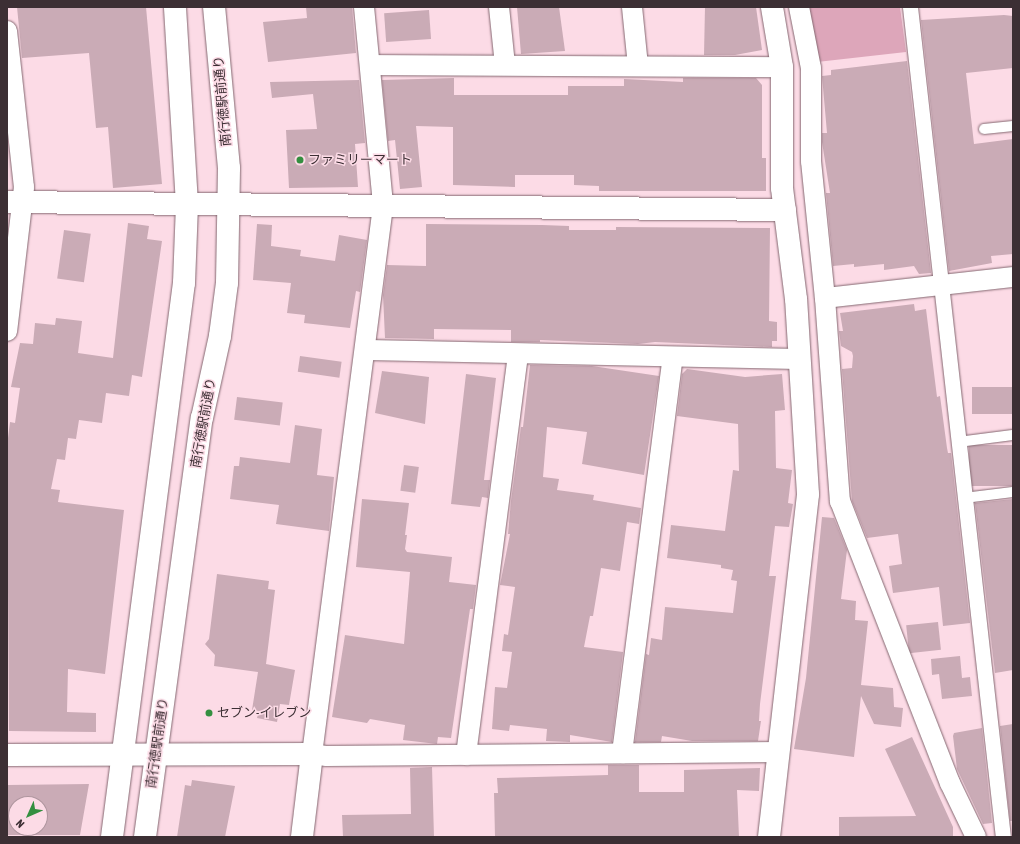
<!DOCTYPE html>
<meta charset="utf-8">
<style>
body{margin:0}
#map{position:relative;width:1020px;height:844px;overflow:hidden;background:#fcdbe6;font-family:"Asap Condensed","Noto Sans JP",sans-serif}
div>[style]{position:absolute}
[style*='--x']{left:calc(var(--x)*1px);top:calc(var(--y)*1px);width:calc(var(--w)*1px);rotate:calc(var(--a)*1deg)}
.green>*{inset:0;background:#dda6ba}
.building>*{inset:0;background:#caabb6;transform-origin:0 0}
.roads{filter:drop-shadow(0 0 1px #846871) drop-shadow(0 0 1px #846871)}
.service>*{height:10px;margin:-5px;padding:0 5px;transform-origin:5px;border-radius:5px;background:#fff}
.pedestrian>*{height:15px;margin:-7.5px;padding:0 7.5px;transform-origin:7.5px;border-radius:7.5px;background:#fff}
.minor>*{height:20px;margin:-10px;padding:0 10px;transform-origin:10px;border-radius:10px;background:#fff}
.tertiary>*{height:22px;margin:-11px;padding:0 11px;transform-origin:11px;border-radius:11px;background:#fff}
.dots>*{width:11px;height:11px;translate:-50% -50%;box-sizing:border-box;border:2px solid #fcdbe6;border-radius:50%}
span{translate:-50% -50%;white-space:nowrap;text-align:center;line-height:1.15;-webkit-text-stroke:3px #fcdbe6;paint-order:stroke}
.street-label{font-size:13px;color:#3c2f34}
.poi-label{font-size:13px;color:#3c2f34}
.left{translate:0 -50%;text-align:left}
.frame{position:absolute;inset:0;border:8px solid #3c2f34;pointer-events:none}
.north{position:absolute;left:8px;top:796px;width:40px;height:40px;box-sizing:border-box;background:#fcdbe6;border:1px solid #af969f;border-radius:50%;rotate:225deg;font-size:11px;font-weight:700;line-height:16px;text-align:center;color:#3c2f34}
.north::after{content:'';display:block;margin:auto;width:14px;height:18px;background:#348f40;clip-path:polygon(50% 0,100% 100%,50% 72%,0 100%)}
</style>
<div id="map">
<div class="green">
<i style="clip-path:polygon(807px 7px,900px 7px,906px 52px,817px 62px)"></i>
</div>
<div class="building">
<i style="clip-path:polygon(17px 7px,146px 7px,162px 184px,113px 188px,108px 127px,96px 128px,89px 53px,22px 58px)"></i>
<i style="clip-path:polygon(306px 7px,352px 7px,356px 53px,268px 62px,263px 22px,307px 18px)"></i>
<i style="clip-path:polygon(517px 7px,559px 7px,565px 51px,521px 54px)"></i>
<i style="clip-path:polygon(705px 7px,756px 7px,762px 50px,735px 55px,704px 55px)"></i>
<i style="left:429px;top:10px;width:29px;height:45px;rotate:86deg"></i>
<i style="clip-path:polygon(1004px 15px,1013px 16px,1013px 68px,966px 73px,974px 144px,1013px 139px,1013px 254px,991px 256px,992px 263px,949px 271px,921px 20px)"></i>
<i style="clip-path:polygon(907px 61px,931px 273px,919px 274px,914px 266px,884px 270px,884px 264px,854px 267px,854px 264px,833px 266px,826px 193px,830px 193px,822px 142px,822px 133px,827px 133px,822px 76px,831px 75px,831px 70px)"></i>
<i style="clip-path:polygon(454px 78px,454px 95px,568px 95px,568px 86px,624px 86px,624px 79px,683px 82px,683px 78px,756px 78px,762px 85px,762px 158px,766px 158px,766px 191px,599px 191px,599px 186px,574px 185px,574px 175px,515px 175px,515px 187px,453px 185px,453px 127px,416px 126px,422px 187px,400px 189px,395px 140px,388px 141px,382px 80px)"></i>
<i style="clip-path:polygon(359px 80px,365px 143px,355px 144px,358px 187px,289px 188px,286px 130px,317px 129px,313px 94px,272px 98px,270px 82px)"></i>
<i style="clip-path:polygon(128px 223px,149px 226px,147px 239px,162px 241px,142px 377px,132px 375px,129px 396px,106px 393px,102px 423px,79px 420px,76px 439px,68px 438px,65px 460px,57px 459px,51px 489px,60px 490px,58px 502px,124px 510px,105px 674px,68px 669px,67px 712px,96px 713px,96px 732px,9px 731px,7px 446px,10px 422px,15px 423px,20px 388px,11px 387px,20px 343px,33px 344px,35px 323px,55px 325px,56px 318px,82px 321px,78px 353px,113px 358px)"></i>
<i style="clip-path:polygon(257px 224px,272px 225px,271px 246px,301px 250px,300px 256px,335px 261px,339px 235px,367px 240px,360px 292px,356px 291px,350px 328px,304px 323px,305px 315px,287px 313px,291px 283px,253px 280px)"></i>
<i style="clip-path:polygon(426px 224px,542px 225px,569px 226px,569px 230px,616px 230px,616px 227px,770px 228px,769px 321px,777px 322px,777px 341px,772px 341px,772px 347px,655px 342px,638px 344px,540px 340px,540px 342px,511px 342px,511px 330px,434px 329px,434px 339px,385px 338px,383px 295px,387px 265px,426px 266px)"></i>
<i style="left:64px;top:230px;width:27px;height:49px;rotate:8deg"></i>
<i style="clip-path:polygon(914px 304px,915px 311px,926px 309px,937px 397px,940px 396px,947px 448px,948px 453px,951px 453px,970px 623px,943px 626px,939px 587px,893px 593px,889px 566px,902px 564px,898px 534px,867px 538px,852px 501px,842px 369px,852px 368px,853px 356px,852px 352px,841px 346px,839px 331px,843px 331px,840px 313px)"></i>
<i style="left:300px;top:356px;width:42px;height:16px;rotate:8deg"></i>
<i style="clip-path:polygon(530px 365px,592px 366px,659px 376px,644px 475px,582px 464px,587px 432px,547px 427px,543px 477px,559px 479px,557px 490px,594px 495px,593px 500px,641px 508px,639px 524px,627px 522px,620px 571px,601px 568px,593px 616px,590px 616px,584px 647px,623px 652px,612px 742px,570px 735px,570px 742px,546px 741px,547px 729px,510px 725px,509px 731px,492px 729px,495px 687px,507px 688px,512px 652px,502px 651px,504px 634px,508px 635px,515px 587px,500px 585px,510px 534px,508px 534px,511px 501px,521px 427px,523px 427px)"></i>
<i style="clip-path:polygon(687px 369px,745px 377px,782px 374px,785px 410px,775px 411px,776px 468px,792px 470px,788px 503px,793px 504px,789px 527px,775px 526px,769px 576px,776px 576px,760px 704px,759px 721px,761px 721px,758px 741px,692px 741px,662px 736px,661px 742px,635px 742px,646px 654px,649px 655px,651px 638px,662px 640px,665px 607px,733px 613px,737px 581px,731px 580px,733px 570px,721px 568px,721px 565px,667px 558px,671px 525px,725px 531px,733px 470px,739px 471px,738px 424px,677px 416px,682px 374px)"></i>
<i style="clip-path:polygon(382px 371px,429px 377px,425px 424px,375px 413px)"></i>
<i style="clip-path:polygon(466px 374px,496px 378px,484px 480px,490px 480px,488px 498px,482px 497px,480px 507px,451px 504px)"></i>
<i style="left:1013px;top:387px;width:27px;height:41px;rotate:90deg"></i>
<i style="left:237px;top:397px;width:46px;height:23px;rotate:7deg"></i>
<i style="clip-path:polygon(295px 425px,322px 429px,317px 475px,334px 477px,329px 531px,276px 524px,279px 505px,230px 499px,234px 466px,239px 466px,240px 457px,290px 463px)"></i>
<i style="left:1013px;top:445px;width:41px;height:44px;rotate:90deg"></i>
<i style="left:404px;top:465px;width:15px;height:26px;rotate:8deg"></i>
<i style="clip-path:polygon(362px 499px,409px 503px,405px 535px,407px 535px,405px 549px,407px 552px,452px 557px,449px 582px,476px 585px,473px 609px,470px 609px,451px 738px,438px 737px,437px 744px,403px 740px,405px 725px,370px 719px,367px 723px,332px 717px,345px 635px,404px 644px,410px 572px,356px 567px)"></i>
<i style="clip-path:polygon(1013px 499px,1013px 670px,995px 673px,975px 503px)"></i>
<i style="clip-path:polygon(822px 517px,834px 518px,847px 550px,841px 599px,856px 601px,855px 620px,868px 621px,861px 685px,893px 688px,894px 707px,903px 708px,901px 727px,874px 724px,861px 696px,854px 757px,794px 749px,806px 678px)"></i>
<i style="clip-path:polygon(217px 574px,269px 581px,268px 589px,275px 590px,266px 664px,295px 670px,289px 705px,280px 704px,277px 722px,257px 718px,259px 711px,252px 710px,258px 672px,214px 666px,215px 655px,205px 644px,209px 639px)"></i>
<i style="left:938px;top:622px;width:28px;height:32px;rotate:84deg"></i>
<i style="clip-path:polygon(960px 656px,962px 678px,970px 677px,972px 696px,942px 699px,939px 674px,932px 675px,931px 659px)"></i>
<i style="clip-path:polygon(1013px 724px,1013px 821px,1010px 821px,1000px 726px)"></i>
<i style="clip-path:polygon(982px 728px,992px 823px,983px 824px,957px 769px,953px 736px,954px 733px)"></i>
<i style="clip-path:polygon(912px 737px,953px 827px,953px 837px,839px 837px,839px 817px,916px 816px,885px 749px)"></i>
<i style="clip-path:polygon(608px 765px,639px 765px,639px 792px,684px 792px,684px 770px,760px 768px,759px 791px,737px 790px,739px 837px,495px 837px,494px 793px,498px 793px,497px 778px,608px 775px)"></i>
<i style="clip-path:polygon(432px 767px,434px 837px,343px 837px,342px 815px,411px 814px,410px 768px)"></i>
<i style="clip-path:polygon(192px 780px,235px 786px,225px 837px,177px 837px,185px 785px,191px 786px)"></i>
<i style="clip-path:polygon(evenodd,89px 784px,80px 835px,7px 835px,7px 785px,89px 784px,16px 804px,40px 804px,40px 828px,16px 828px,16px 804px)"></i>
</div>
<div class="roads">
<div class="service">
<i style="--x:984;--y:129;--w:29;--a:-6"></i>
<i style="--x:958;--y:442;--w:55;--a:-7.3"></i>
<i style="--x:964;--y:498;--w:49;--a:-7"></i>
</div>
<div class="pedestrian">
<i style="--x:910;--y:7;--w:835;--a:83.61"></i>
</div>
<div class="minor">
<i style="--x:364;--y:7;--w:200;--a:84.5"></i>
<i style="--x:383;--y:206;--w:553;--a:97.38"></i>
<i style="--x:312;--y:754;--w:15;--a:8"></i>
<i style="--x:327;--y:756;--w:452;--a:-0.5"></i>
<i style="--x:499;--y:7;--w:58;--a:84.1"></i>
<i style="--x:632;--y:7;--w:59;--a:84.2"></i>
<i style="--x:799;--y:7;--w:62;--a:78.9"></i>
<i style="--x:811;--y:68;--w:93;--a:90"></i>
<i style="--x:811;--y:161;--w:138;--a:84.2"></i>
<i style="--x:825;--y:298;--w:204;--a:85.8"></i>
<i style="--x:840;--y:501;--w:303;--a:68.7"></i>
<i style="--x:950;--y:783;--w:60;--a:64.3"></i>
<i style="--x:7;--y:31;--w:157;--a:83.8"></i>
<i style="--x:24;--y:187;--w:145;--a:96.7"></i>
<i style="--x:370;--y:65;--w:412;--a:0.3"></i>
<i style="--x:825;--y:298;--w:189;--a:-6.4"></i>
<i style="--x:366;--y:350;--w:434;--a:1.2"></i>
<i style="--x:622;--y:753;--w:399;--a:-82.7"></i>
<i style="--x:466;--y:755;--w:404;--a:-82.6"></i>
</div>
<div class="tertiary">
<i style="--x:7;--y:202;--w:778;--a:0.59"></i>
<i style="--x:7;--y:755;--w:305;--a:-0.2"></i>
<i style="--x:312;--y:754;--w:84;--a:96.9"></i>
<i style="--x:112;--y:837;--w:559;--a:-82.6"></i>
<i style="--x:184;--y:283;--w:79;--a:-87.8"></i>
<i style="--x:187;--y:204;--w:197;--a:-93.5"></i>
<i style="--x:145;--y:837;--w:423;--a:-82.3"></i>
<i style="--x:202;--y:418;--w:84;--a:-77.6"></i>
<i style="--x:220;--y:336;--w:53;--a:-82.5"></i>
<i style="--x:227;--y:283;--w:115;--a:-89"></i>
<i style="--x:229;--y:168;--w:162;--a:-95.3"></i>
<i style="--x:769;--y:837;--w:345;--a:-83.5"></i>
<i style="--x:808;--y:494;--w:195;--a:-93.5"></i>
<i style="--x:796;--y:299;--w:112;--a:-97.2"></i>
<i style="--x:782;--y:188;--w:121;--a:-90"></i>
<i style="--x:782;--y:67;--w:61;--a:-99.5"></i>
</div>
</div>
<div class="dots">
<i style="left:300px;top:160px;background:#348f40"></i>
<i style="left:209px;top:713px;background:#348f40"></i>
</div>
<div class="street-label">
<span style="left:223px;top:101px;rotate:-95deg">南行徳駅前通り</span>
<span style="left:204px;top:423px;rotate:-80deg">南行徳駅前通り</span>
<span style="left:158px;top:743px;rotate:-82deg">南行徳駅前通り</span>
</div>
<div class="poi-label">
<span class="left" style="left:308px;top:160px">ファミリーマート</span>
<span class="left" style="left:217px;top:713px">セブン-イレブン</span>
</div>
<div class="frame"></div>
<div class="north">N</div>
</div>
